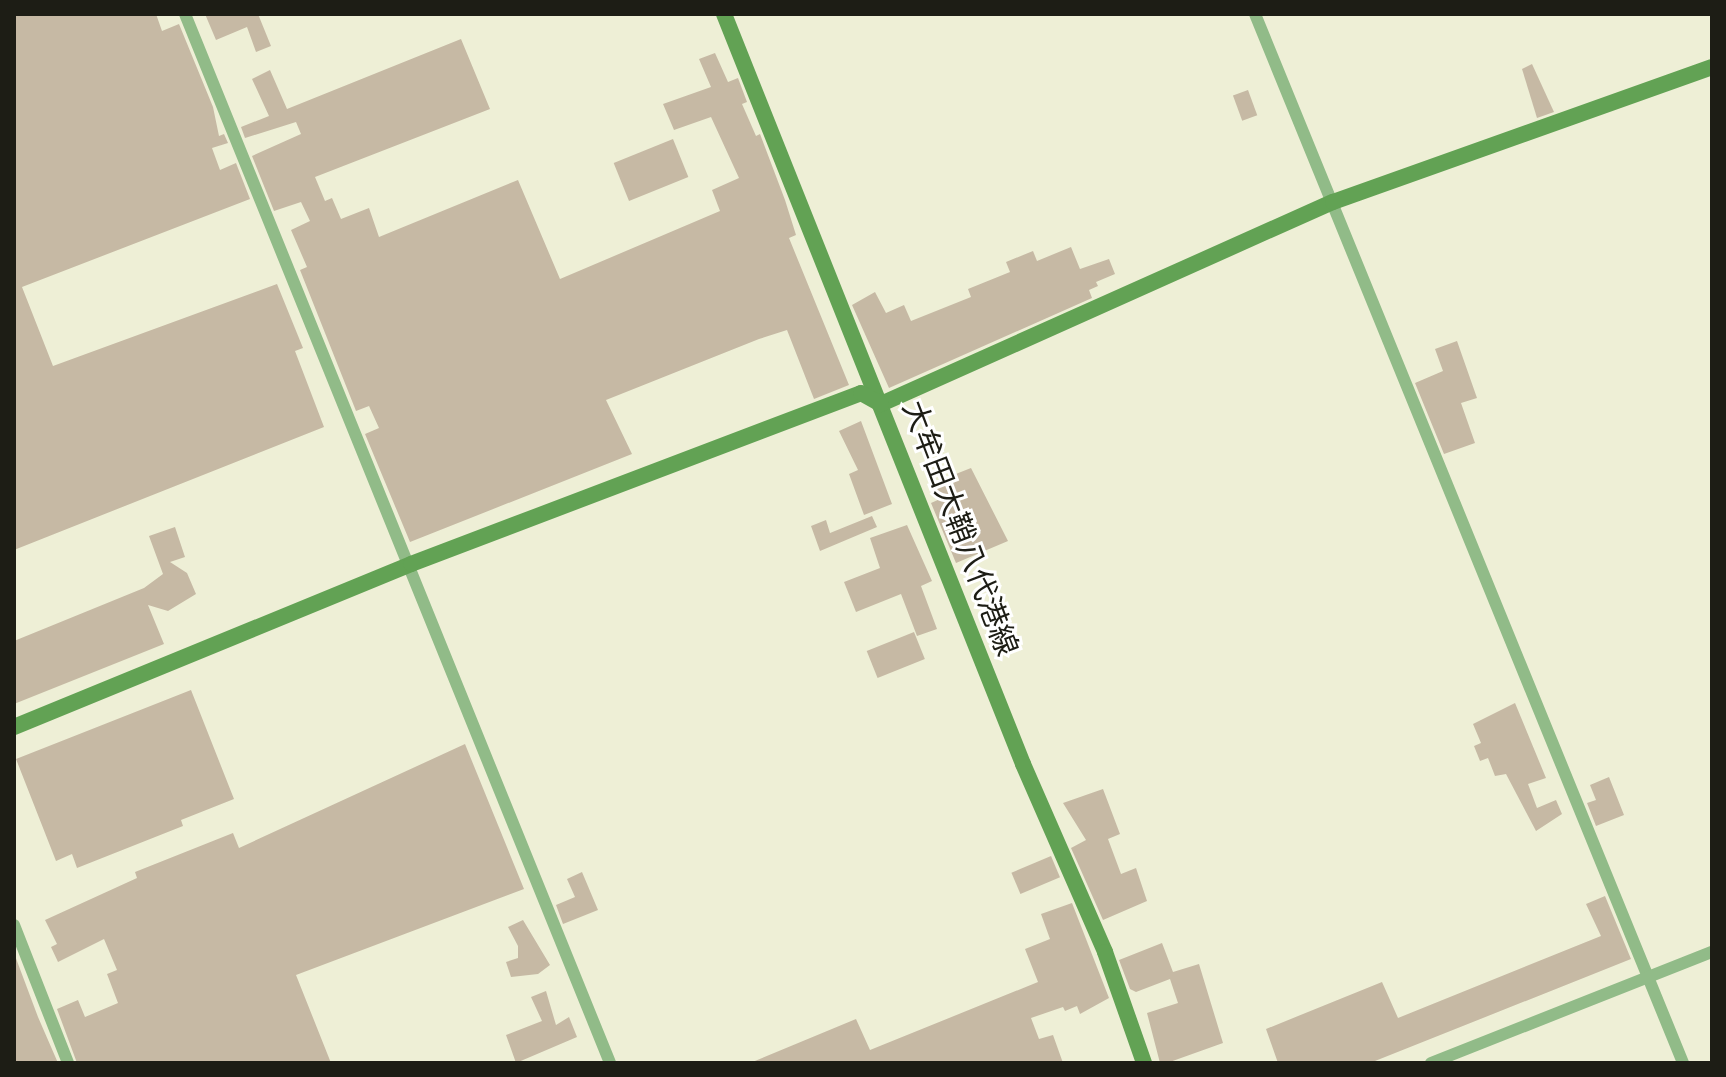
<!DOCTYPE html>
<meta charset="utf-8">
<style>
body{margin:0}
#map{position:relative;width:1726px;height:1077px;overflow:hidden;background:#eeefd6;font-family:Mulish,"Noto Sans JP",sans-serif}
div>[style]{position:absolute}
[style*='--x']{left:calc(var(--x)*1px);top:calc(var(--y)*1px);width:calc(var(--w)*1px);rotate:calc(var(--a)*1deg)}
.building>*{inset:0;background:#c6b9a4;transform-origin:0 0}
.street>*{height:12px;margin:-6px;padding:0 6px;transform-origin:6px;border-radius:6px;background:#91bb88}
.secondary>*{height:16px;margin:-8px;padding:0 8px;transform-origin:8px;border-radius:8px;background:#62a254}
span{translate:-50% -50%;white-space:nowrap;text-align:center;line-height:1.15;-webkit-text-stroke:6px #fff;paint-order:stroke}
.street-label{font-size:30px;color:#1d1d15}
.frame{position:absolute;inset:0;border:16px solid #1d1d15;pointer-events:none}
</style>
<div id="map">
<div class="building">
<i style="clip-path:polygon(14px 14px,156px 14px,162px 31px,179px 24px,213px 107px,219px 136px,224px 134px,228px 143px,212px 148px,220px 170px,236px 163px,250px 199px,22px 287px,53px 366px,277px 284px,303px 348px,295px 351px,324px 427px,14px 550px)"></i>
<i style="clip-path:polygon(205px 14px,258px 14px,271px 46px,256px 52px,247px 27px,216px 40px)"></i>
<i style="clip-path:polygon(461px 39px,490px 109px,315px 177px,325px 201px,332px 198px,341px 219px,369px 208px,379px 237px,518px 180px,560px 279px,720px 211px,712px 190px,739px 178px,711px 117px,674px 130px,663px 104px,711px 87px,699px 59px,715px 53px,728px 82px,738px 78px,747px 102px,742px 104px,756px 136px,760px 134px,785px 200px,796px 235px,789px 238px,849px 385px,814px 399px,787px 330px,759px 339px,606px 400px,632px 454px,410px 542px,365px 434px,379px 428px,369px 406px,356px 411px,300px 270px,307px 267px,291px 230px,310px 221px,301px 202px,274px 211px,252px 156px,301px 134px,296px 122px,245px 138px,241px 127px,269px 116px,252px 79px,270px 70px,287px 109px)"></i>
<i style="clip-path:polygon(1532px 64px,1554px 112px,1537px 118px,1522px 69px)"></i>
<i style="left:1248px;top:90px;width:27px;height:16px;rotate:70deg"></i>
<i style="left:673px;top:139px;width:41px;height:64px;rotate:68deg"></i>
<i style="clip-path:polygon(1071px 247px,1080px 269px,1109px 259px,1115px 274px,1096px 282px,1098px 286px,1089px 290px,1092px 298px,889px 388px,852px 305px,875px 292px,886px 313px,904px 305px,911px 321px,971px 297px,968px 289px,1010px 272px,1006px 262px,1033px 251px,1037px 261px)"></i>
<i style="clip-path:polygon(1457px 341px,1477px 398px,1461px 403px,1475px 443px,1444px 454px,1415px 383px,1443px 371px,1435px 349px)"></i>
<i style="clip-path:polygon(861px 421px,892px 504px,864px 515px,849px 474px,858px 470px,839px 431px)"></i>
<i style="clip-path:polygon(971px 468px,1008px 541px,956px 563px,931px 503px,940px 499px,933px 483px)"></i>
<i style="clip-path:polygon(872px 516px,877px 527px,820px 551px,811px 526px,826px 520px,830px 533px)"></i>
<i style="clip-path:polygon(907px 525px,932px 581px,921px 586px,937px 629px,917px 636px,901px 594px,856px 612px,844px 582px,880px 568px,870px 538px)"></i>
<i style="clip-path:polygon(175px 527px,185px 557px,170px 562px,187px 573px,196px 594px,168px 611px,148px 605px,164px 644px,14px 704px,14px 641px,144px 588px,163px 574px,149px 536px)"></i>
<i style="left:914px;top:632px;width:29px;height:51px;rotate:68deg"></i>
<i style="clip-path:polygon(191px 690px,234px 799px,181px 820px,183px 826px,77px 868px,72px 854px,56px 861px,16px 759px)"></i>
<i style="clip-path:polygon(1515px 703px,1546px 778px,1528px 784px,1537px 808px,1556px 800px,1562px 814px,1536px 831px,1506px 774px,1495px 776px,1488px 758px,1480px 761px,1474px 746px,1481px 743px,1473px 724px)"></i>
<i style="clip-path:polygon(465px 744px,524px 889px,296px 975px,331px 1063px,77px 1063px,57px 1009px,78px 1000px,85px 1017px,118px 1003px,107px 974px,117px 970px,104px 939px,58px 962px,51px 947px,57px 944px,45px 920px,137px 878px,135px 872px,233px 833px,239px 848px)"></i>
<i style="clip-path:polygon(1609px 777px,1624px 815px,1596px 826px,1587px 803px,1596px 800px,1590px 785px)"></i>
<i style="clip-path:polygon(1103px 789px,1120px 834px,1108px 839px,1121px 874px,1136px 868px,1147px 901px,1103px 920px,1071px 848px,1086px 840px,1063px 803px)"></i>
<i style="left:1051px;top:856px;width:23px;height:43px;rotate:67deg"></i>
<i style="clip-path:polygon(582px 872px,598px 910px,563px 924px,556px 905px,575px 897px,567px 879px)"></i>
<i style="clip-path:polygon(1605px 896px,1631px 959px,1370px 1063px,1278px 1063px,1266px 1029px,1382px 982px,1398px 1018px,1601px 936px,1586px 904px)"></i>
<i style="clip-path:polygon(1072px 903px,1109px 998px,1080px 1014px,1077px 1006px,1065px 1011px,1063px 1007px,1031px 1018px,1039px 1039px,1053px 1035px,1063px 1063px,750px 1063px,856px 1019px,870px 1050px,1038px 982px,1025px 949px,1050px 939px,1041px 914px)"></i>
<i style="clip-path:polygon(523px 920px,550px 965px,538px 974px,511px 977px,506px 962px,518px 958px,518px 946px,508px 927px)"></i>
<i style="clip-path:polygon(1162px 943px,1173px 972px,1199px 964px,1223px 1043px,1167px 1063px,1160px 1063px,1147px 1013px,1178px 1003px,1170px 979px,1136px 992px,1130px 989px,1119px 960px)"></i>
<i style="clip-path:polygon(14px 953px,38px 1017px,58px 1063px,14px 1063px)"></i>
<i style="clip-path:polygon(546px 991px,556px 1025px,569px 1017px,577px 1037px,516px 1063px,506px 1035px,542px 1021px,531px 997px)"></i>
</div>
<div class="street">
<i style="--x:185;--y:14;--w:1132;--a:67.94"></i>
<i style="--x:1255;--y:14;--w:1133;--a:67.8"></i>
<i style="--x:14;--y:925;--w:148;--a:68.6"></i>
<i style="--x:1431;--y:1063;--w:302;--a:-21.6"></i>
</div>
<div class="secondary">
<i style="--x:724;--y:14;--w:807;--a:68.26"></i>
<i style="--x:1023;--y:764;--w:205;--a:66.4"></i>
<i style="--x:1105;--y:952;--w:118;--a:70.6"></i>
<i style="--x:881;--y:404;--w:495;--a:-24.1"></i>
<i style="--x:1333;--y:202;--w:402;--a:-19.6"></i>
<i style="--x:14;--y:727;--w:429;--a:-22.3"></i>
<i style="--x:411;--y:564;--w:481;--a:-20.8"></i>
<i style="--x:861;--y:393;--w:23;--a:29"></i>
</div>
<div class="street-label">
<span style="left:961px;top:528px;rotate:69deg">大牟田大鞘八代港線</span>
</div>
<div class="frame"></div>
</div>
